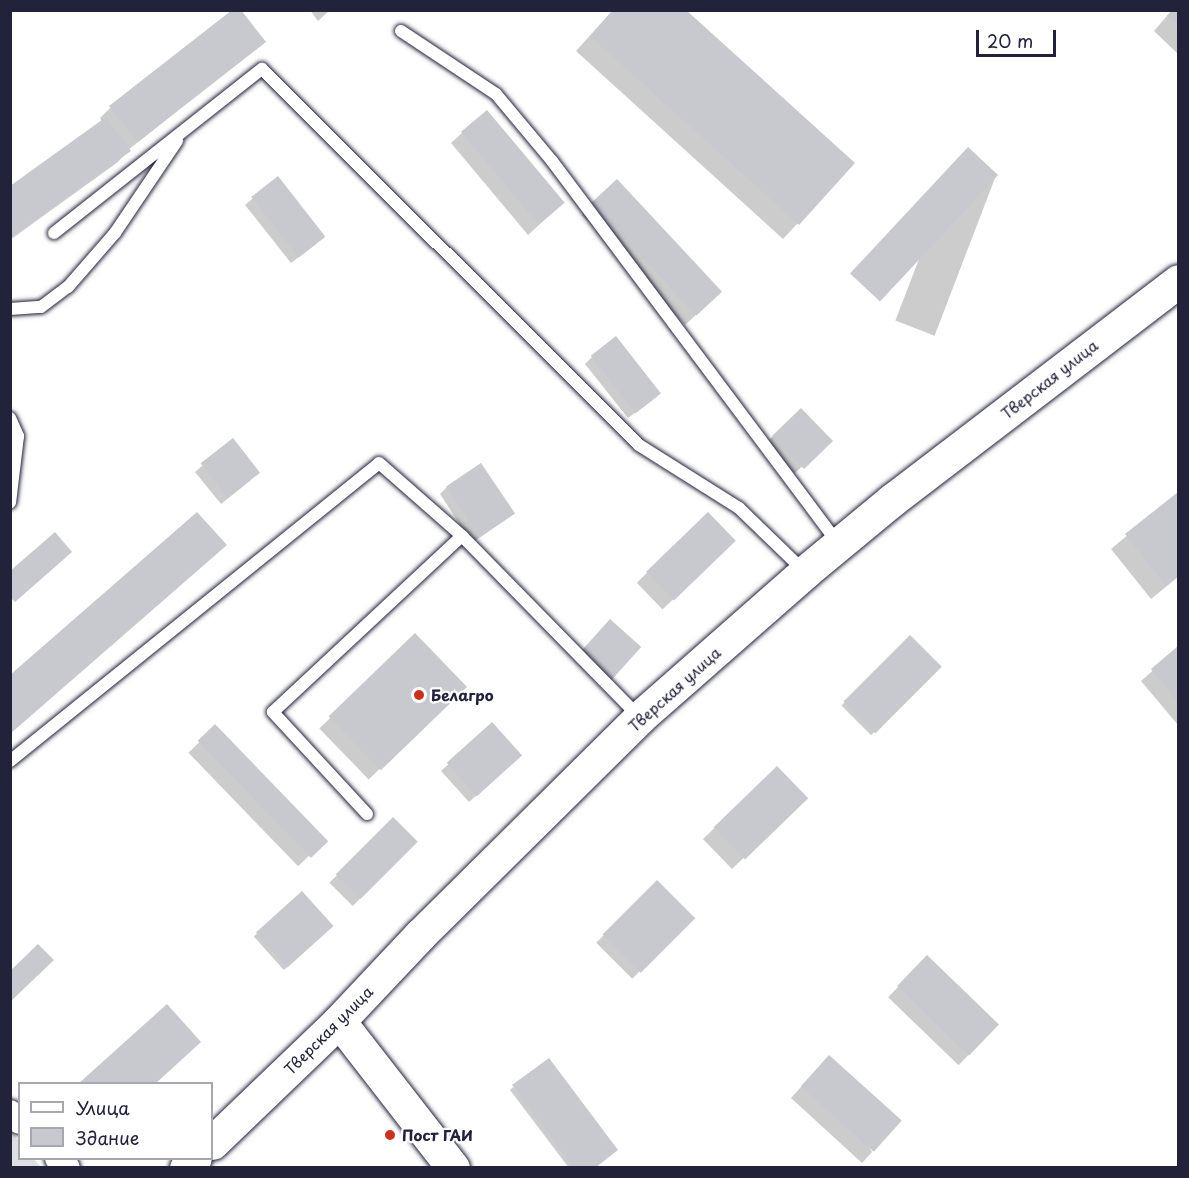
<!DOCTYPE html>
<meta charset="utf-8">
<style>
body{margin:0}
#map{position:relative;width:1189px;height:1178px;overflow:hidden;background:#fff;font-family:"Playpen Sans",sans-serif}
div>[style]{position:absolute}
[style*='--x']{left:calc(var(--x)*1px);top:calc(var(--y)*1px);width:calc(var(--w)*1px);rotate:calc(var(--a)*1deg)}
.green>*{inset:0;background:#dfdfe2}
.shadow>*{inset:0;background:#0003;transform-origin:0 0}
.building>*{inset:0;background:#c8c8cf;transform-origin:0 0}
.roads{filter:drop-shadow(0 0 2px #22223b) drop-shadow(0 0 2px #22223b)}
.lane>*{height:12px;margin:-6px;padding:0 6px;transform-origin:6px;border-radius:6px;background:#fff}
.street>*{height:26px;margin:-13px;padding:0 13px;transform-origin:13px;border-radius:13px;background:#fff}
.secondary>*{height:33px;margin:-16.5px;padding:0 16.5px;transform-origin:16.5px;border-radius:16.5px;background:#fff}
.primary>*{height:33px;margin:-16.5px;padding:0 16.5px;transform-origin:16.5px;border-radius:16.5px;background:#fff}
.dots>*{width:16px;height:16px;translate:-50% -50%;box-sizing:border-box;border:3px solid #fff;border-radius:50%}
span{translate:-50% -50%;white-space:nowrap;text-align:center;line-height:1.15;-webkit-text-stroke:4.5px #fff;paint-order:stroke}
.street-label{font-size:15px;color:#22223b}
.poi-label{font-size:15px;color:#22223b;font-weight:700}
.left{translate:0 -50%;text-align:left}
.frame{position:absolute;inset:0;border:12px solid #22223b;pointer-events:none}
.legend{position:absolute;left:18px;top:1082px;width:195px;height:78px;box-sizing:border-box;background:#fff;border:2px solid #a7a7b1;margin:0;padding:8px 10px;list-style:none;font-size:18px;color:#22223b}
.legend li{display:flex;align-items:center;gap:12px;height:30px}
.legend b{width:30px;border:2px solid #a7a7b1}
.scale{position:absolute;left:976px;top:30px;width:80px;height:27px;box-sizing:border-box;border:3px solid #22223b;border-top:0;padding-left:8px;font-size:18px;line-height:21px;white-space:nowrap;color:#22223b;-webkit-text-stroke:4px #fff;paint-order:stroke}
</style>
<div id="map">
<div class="green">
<i style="clip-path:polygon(10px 1129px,19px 1141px,20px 1158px,34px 1159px,41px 1167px,11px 1167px)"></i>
</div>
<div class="shadow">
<i style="clip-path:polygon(310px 10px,330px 10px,318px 21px)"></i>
<i style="clip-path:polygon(613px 10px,853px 164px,783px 239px,576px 51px)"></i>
<i style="clip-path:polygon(1172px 10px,1178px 10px,1178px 54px,1154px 31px)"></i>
<i style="clip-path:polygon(264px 42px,128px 150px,118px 162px,10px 240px,10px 188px,102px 122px,100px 118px,110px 108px)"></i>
<i style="clip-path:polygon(462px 133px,563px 203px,528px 235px,451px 143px)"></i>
<i style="left:957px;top:160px;width:42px;height:172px;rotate:21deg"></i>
<i style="clip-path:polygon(277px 178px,316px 244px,291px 263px,245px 205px)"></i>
<i style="clip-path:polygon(592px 204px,710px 302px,685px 325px,582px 215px)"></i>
<i style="clip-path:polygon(592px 357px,652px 400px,628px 418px,585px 364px)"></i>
<i style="left:801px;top:410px;width:42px;height:48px;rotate:47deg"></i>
<i style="clip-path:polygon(232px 440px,251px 480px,221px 504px,195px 472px)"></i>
<i style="clip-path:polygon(447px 487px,513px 514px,472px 543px,440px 494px)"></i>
<i style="clip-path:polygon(1178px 493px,1178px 577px,1151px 599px,1111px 549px)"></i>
<i style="left:708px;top:514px;width:37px;height:99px;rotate:46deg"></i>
<i style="left:415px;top:636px;width:71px;height:133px;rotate:46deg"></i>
<i style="left:910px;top:637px;width:42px;height:97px;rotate:45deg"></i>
<i style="clip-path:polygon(1178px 648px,1178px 725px,1141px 681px)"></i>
<i style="clip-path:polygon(492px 724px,513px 762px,469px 802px,441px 771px)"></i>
<i style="left:215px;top:727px;width:158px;height:37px;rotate:46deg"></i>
<i style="clip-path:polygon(777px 768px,795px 809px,732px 869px,703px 839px)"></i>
<i style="left:393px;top:819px;width:33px;height:90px;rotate:45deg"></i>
<i style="left:657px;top:882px;width:51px;height:86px;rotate:45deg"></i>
<i style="left:302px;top:893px;width:45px;height:65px;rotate:48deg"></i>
<i style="left:927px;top:957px;width:98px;height:56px;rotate:44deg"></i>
<i style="clip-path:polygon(819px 1067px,872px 1152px,862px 1163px,791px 1098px)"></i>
<i style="clip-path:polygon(513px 1087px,594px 1168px,569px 1168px,510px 1090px)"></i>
</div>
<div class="building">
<i style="clip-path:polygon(232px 10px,241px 10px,266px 42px,138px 142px,109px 106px)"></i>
<i style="clip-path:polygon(613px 10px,686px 10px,855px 163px,799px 225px,590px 36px)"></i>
<i style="clip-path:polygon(1172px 10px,1178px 10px,1178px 26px,1167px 16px)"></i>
<i style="left:487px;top:110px;width:121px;height:34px;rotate:50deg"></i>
<i style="clip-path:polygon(106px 117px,131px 151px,10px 238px,10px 186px)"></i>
<i style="left:968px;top:147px;width:41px;height:173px;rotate:43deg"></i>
<i style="left:278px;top:176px;width:77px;height:34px;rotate:52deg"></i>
<i style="left:617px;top:179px;width:154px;height:35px;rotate:47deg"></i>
<i style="left:616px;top:336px;width:73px;height:32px;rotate:52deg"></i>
<i style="left:801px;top:408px;width:46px;height:40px;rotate:46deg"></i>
<i style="left:233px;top:438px;width:44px;height:41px;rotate:52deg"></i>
<i style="left:481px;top:463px;width:61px;height:42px;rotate:56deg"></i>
<i style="clip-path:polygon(1178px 492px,1178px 576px,1166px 586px,1125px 534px)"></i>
<i style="clip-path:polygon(197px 512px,227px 545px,10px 734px,10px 675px)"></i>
<i style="left:708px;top:512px;width:40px;height:86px;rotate:46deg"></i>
<i style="clip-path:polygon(55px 532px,72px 552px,15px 602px,10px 597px,10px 571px)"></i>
<i style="left:610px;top:619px;width:42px;height:44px;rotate:42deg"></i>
<i style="left:415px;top:633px;width:75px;height:120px;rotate:46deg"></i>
<i style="left:910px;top:635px;width:45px;height:94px;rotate:45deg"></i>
<i style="clip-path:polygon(1178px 646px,1178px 702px,1151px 669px)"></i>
<i style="left:492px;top:722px;width:45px;height:61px;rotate:48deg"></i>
<i style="left:215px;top:724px;width:163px;height:24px;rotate:46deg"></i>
<i style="left:777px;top:766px;width:45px;height:88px;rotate:46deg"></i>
<i style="left:393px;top:817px;width:35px;height:81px;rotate:45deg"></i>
<i style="left:657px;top:880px;width:54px;height:77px;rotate:45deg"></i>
<i style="left:302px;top:891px;width:47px;height:62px;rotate:48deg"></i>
<i style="clip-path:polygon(38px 944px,54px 960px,10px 1002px,10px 971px)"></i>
<i style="left:927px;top:955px;width:100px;height:43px;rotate:44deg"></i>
<i style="clip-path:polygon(167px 1004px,201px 1042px,155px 1084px,78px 1084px)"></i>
<i style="left:829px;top:1055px;width:98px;height:42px;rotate:42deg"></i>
<i style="clip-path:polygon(549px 1058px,618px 1150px,595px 1168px,574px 1168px,512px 1085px)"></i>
</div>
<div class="roads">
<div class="lane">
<i style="--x:401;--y:31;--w:114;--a:33.6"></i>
<i style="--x:496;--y:94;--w:87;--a:50.1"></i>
<i style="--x:552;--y:161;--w:476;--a:53.2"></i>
<i style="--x:54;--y:233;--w:265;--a:-38.3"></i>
<i style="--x:262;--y:69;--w:532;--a:44.92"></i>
<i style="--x:639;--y:445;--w:118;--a:32.2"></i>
<i style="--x:739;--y:508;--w:91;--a:44.1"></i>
<i style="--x:10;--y:309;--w:31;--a:-4"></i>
<i style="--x:41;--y:307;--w:34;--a:-37"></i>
<i style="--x:68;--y:287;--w:72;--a:-49"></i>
<i style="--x:115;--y:233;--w:111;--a:-56"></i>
<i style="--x:10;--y:418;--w:20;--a:66"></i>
<i style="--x:18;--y:436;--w:67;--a:96.8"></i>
<i style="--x:10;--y:761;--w:474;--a:-38.9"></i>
<i style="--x:379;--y:463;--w:111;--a:41.3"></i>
<i style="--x:462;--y:536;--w:253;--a:45.6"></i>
<i style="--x:367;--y:814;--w:139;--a:-132.7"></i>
<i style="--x:273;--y:712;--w:258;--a:-43"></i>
</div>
<div class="street">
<i style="--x:10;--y:1113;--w:13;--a:39"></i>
<i style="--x:58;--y:1158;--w:13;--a:48"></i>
</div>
<div class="secondary">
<i style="--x:339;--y:1021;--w:186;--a:52.2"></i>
</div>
<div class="primary">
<i style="--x:212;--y:1143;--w:176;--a:-43.8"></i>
<i style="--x:339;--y:1021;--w:118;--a:-46.7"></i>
<i style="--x:420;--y:935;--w:308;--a:-44.7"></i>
<i style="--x:639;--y:718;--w:221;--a:-41.3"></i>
<i style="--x:805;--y:572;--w:113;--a:-39.6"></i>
<i style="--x:892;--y:500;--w:360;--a:-37.4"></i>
<i style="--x:186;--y:1168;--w:13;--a:-48"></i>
</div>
</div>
<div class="dots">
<i style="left:419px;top:695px;background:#c8321e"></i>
<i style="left:390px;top:1135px;background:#c8321e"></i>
</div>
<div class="street-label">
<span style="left:1049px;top:379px;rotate:-38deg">Тверская улица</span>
<span style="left:674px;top:689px;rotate:-42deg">Тверская улица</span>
<span style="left:328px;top:1030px;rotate:-45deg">Тверская улица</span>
</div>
<div class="poi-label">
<span class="left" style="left:431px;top:695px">Белагро</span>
<span class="left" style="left:402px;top:1135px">Пост ГАИ</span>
</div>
<div class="frame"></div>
<ul class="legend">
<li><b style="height:8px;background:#fff"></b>Улица</li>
<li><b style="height:16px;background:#c8c8cf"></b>Здание</li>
</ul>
<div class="scale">20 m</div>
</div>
